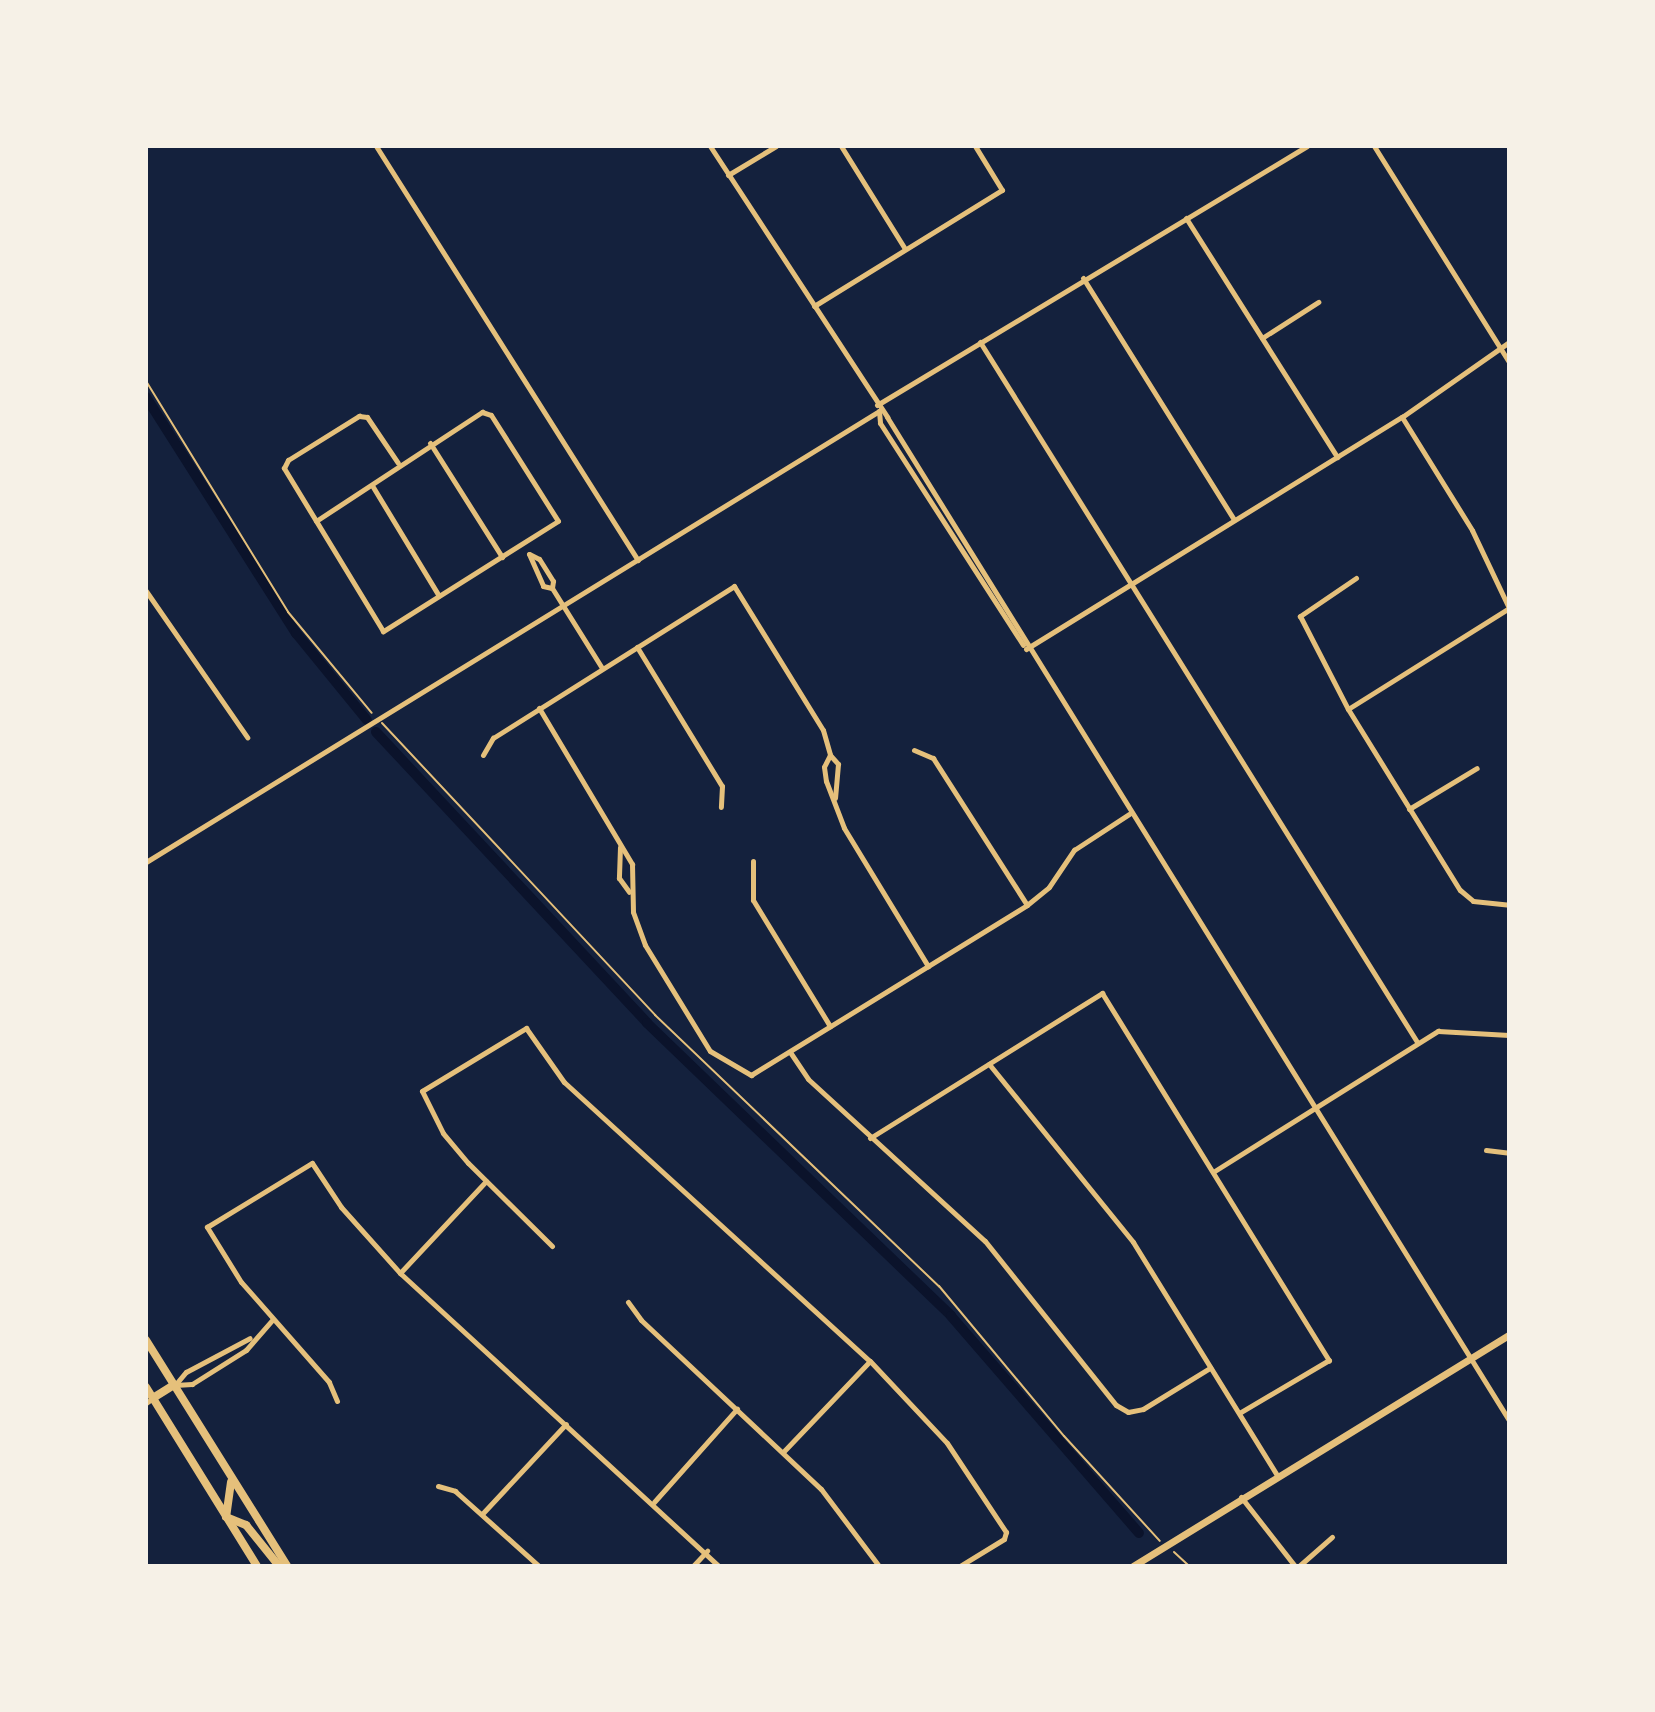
<!DOCTYPE html>
<style>
body{margin:0}
#map{position:relative;width:1655px;height:1712px;overflow:hidden;background:#14213d;font-family:"Zilla Slab",serif}
div>[style]{position:absolute}
[style*='--x']{left:calc(var(--x)*1px);top:calc(var(--y)*1px);width:calc(var(--w)*1px);rotate:calc(var(--a)*1deg)}
.canal>*{height:10px;margin:-5px;padding:0 5px;transform-origin:5px;border-radius:5px;background:#0b132b}
.path>*{height:2px;margin:-1px;padding:0 1px;transform-origin:1px;border-radius:1px;background:#e5c07b}
.minor>*{height:5px;margin:-2.5px;padding:0 2.5px;transform-origin:2.5px;border-radius:2.5px;background:#e5c07b}
.secondary>*{height:7px;margin:-3.5px;padding:0 3.5px;transform-origin:3.5px;border-radius:3.5px;background:#e5c07b}
.primary>*{height:8px;margin:-4px;padding:0 4px;transform-origin:4px;border-radius:4px;background:#e5c07b}
span{translate:-50% -50%;white-space:nowrap;text-align:center;line-height:1.15;-webkit-text-stroke:6px #f6f1e7;paint-order:stroke}
.frame{position:absolute;inset:0;border:148px solid #f6f1e7;pointer-events:none}
</style>
<div id="map">
<div class="canal">
<i style="--x:146;--y:397;--w:280;--a:57.6"></i>
<i style="--x:296;--y:633;--w:112;--a:50.8"></i>
<i style="--x:376;--y:732;--w:398;--a:47"></i>
<i style="--x:647;--y:1023;--w:422;--a:43.9"></i>
<i style="--x:951;--y:1316;--w:287;--a:49.1"></i>
</div>
<div class="path">
<i style="--x:146;--y:381;--w:271;--a:58.4"></i>
<i style="--x:288;--y:612;--w:131;--a:50.3"></i>
<i style="--x:382;--y:723;--w:400;--a:46.9"></i>
<i style="--x:655;--y:1015;--w:393;--a:43.7"></i>
<i style="--x:939;--y:1286;--w:195;--a:50.2"></i>
<i style="--x:1064;--y:1436;--w:142;--a:47.6"></i>
<i style="--x:1174;--y:1552;--w:21;--a:43"></i>
</div>
<div class="minor">
<i style="--x:376;--y:146;--w:490;--a:57.7"></i>
<i style="--x:710;--y:146;--w:324;--a:56.8"></i>
<i style="--x:887;--y:417;--w:1180;--a:58.2"></i>
<i style="--x:841;--y:146;--w:121;--a:58.1"></i>
<i style="--x:1374;--y:146;--w:255;--a:58"></i>
<i style="--x:728;--y:175;--w:56;--a:-31.1"></i>
<i style="--x:1186;--y:218;--w:283;--a:57.7"></i>
<i style="--x:1083;--y:278;--w:285;--a:58"></i>
<i style="--x:814;--y:306;--w:221;--a:-31.7"></i>
<i style="--x:1002;--y:190;--w:52;--a:-121.5"></i>
<i style="--x:1262;--y:338;--w:67;--a:-32.7"></i>
<i style="--x:980;--y:342;--w:825;--a:58.02"></i>
<i style="--x:877;--y:405;--w:502;--a:-31.06"></i>
<i style="--x:879;--y:411;--w:12;--a:85"></i>
<i style="--x:880;--y:423;--w:264;--a:57.2"></i>
<i style="--x:430;--y:443;--w:135;--a:57.7"></i>
<i style="--x:373;--y:487;--w:127;--a:58.8"></i>
<i style="--x:316;--y:521;--w:199;--a:-33.3"></i>
<i style="--x:482;--y:412;--w:9;--a:18"></i>
<i style="--x:491;--y:415;--w:125;--a:57.7"></i>
<i style="--x:558;--y:521;--w:207;--a:147.8"></i>
<i style="--x:383;--y:631;--w:191;--a:-121.3"></i>
<i style="--x:284;--y:468;--w:9;--a:-63"></i>
<i style="--x:288;--y:460;--w:84;--a:-31.8"></i>
<i style="--x:359;--y:416;--w:8;--a:7"></i>
<i style="--x:367;--y:417;--w:55;--a:56"></i>
<i style="--x:1356;--y:578;--w:68;--a:145.8"></i>
<i style="--x:1300;--y:616;--w:105;--a:62.7"></i>
<i style="--x:1348;--y:709;--w:213;--a:58.3"></i>
<i style="--x:1460;--y:890;--w:17;--a:40"></i>
<i style="--x:1473;--y:901;--w:36;--a:6"></i>
<i style="--x:552;--y:588;--w:7;--a:-82"></i>
<i style="--x:553;--y:581;--w:26;--a:-122"></i>
<i style="--x:539;--y:559;--w:11;--a:-153"></i>
<i style="--x:529;--y:554;--w:35;--a:66"></i>
<i style="--x:543;--y:586;--w:9;--a:13"></i>
<i style="--x:552;--y:588;--w:94;--a:58"></i>
<i style="--x:146;--y:591;--w:178;--a:55.3"></i>
<i style="--x:637;--y:647;--w:163;--a:58.6"></i>
<i style="--x:722;--y:786;--w:21;--a:93"></i>
<i style="--x:1026;--y:649;--w:442;--a:-31.7"></i>
<i style="--x:1402;--y:417;--w:131;--a:-35"></i>
<i style="--x:539;--y:708;--w:182;--a:59.2"></i>
<i style="--x:632;--y:864;--w:48;--a:88.8"></i>
<i style="--x:633;--y:912;--w:35;--a:70"></i>
<i style="--x:645;--y:945;--w:124;--a:58.5"></i>
<i style="--x:710;--y:1051;--w:48;--a:30.3"></i>
<i style="--x:751;--y:1075;--w:324;--a:-31.6"></i>
<i style="--x:1027;--y:905;--w:28;--a:-39"></i>
<i style="--x:1049;--y:887;--w:45;--a:-56"></i>
<i style="--x:1074;--y:850;--w:66;--a:-33.2"></i>
<i style="--x:1348;--y:709;--w:190;--a:-32.1"></i>
<i style="--x:1509;--y:608;--w:86;--a:-115.4"></i>
<i style="--x:1472;--y:530;--w:133;--a:-121.8"></i>
<i style="--x:914;--y:750;--w:21;--a:23"></i>
<i style="--x:933;--y:758;--w:174;--a:57.4"></i>
<i style="--x:483;--y:755;--w:20;--a:-60"></i>
<i style="--x:493;--y:738;--w:285;--a:-32.2"></i>
<i style="--x:734;--y:586;--w:169;--a:58.3"></i>
<i style="--x:823;--y:730;--w:26;--a:74"></i>
<i style="--x:830;--y:755;--w:13;--a:117"></i>
<i style="--x:824;--y:767;--w:14;--a:82"></i>
<i style="--x:826;--y:781;--w:50;--a:69"></i>
<i style="--x:844;--y:828;--w:162;--a:58.7"></i>
<i style="--x:830;--y:755;--w:12;--a:48"></i>
<i style="--x:838;--y:764;--w:34;--a:95"></i>
<i style="--x:1409;--y:809;--w:79;--a:-31.1"></i>
<i style="--x:620;--y:847;--w:31;--a:92"></i>
<i style="--x:619;--y:878;--w:17;--a:54"></i>
<i style="--x:753;--y:861;--w:39;--a:90"></i>
<i style="--x:753;--y:900;--w:148;--a:58.6"></i>
<i style="--x:146;--y:862;--w:861;--a:-31.6"></i>
<i style="--x:790;--y:1052;--w:32;--a:56"></i>
<i style="--x:808;--y:1079;--w:240;--a:42.5"></i>
<i style="--x:985;--y:1241;--w:210;--a:51.4"></i>
<i style="--x:1116;--y:1405;--w:14;--a:30"></i>
<i style="--x:1128;--y:1412;--w:15;--a:-11"></i>
<i style="--x:1143;--y:1409;--w:79;--a:-31.5"></i>
<i style="--x:989;--y:1064;--w:229;--a:51"></i>
<i style="--x:1133;--y:1242;--w:274;--a:58.3"></i>
<i style="--x:870;--y:1138;--w:274;--a:-32"></i>
<i style="--x:1102;--y:993;--w:432;--a:58.3"></i>
<i style="--x:1329;--y:1360;--w:104;--a:149.5"></i>
<i style="--x:1486;--y:1150;--w:23;--a:7"></i>
<i style="--x:1213;--y:1172;--w:266;--a:-32.1"></i>
<i style="--x:1438;--y:1031;--w:71;--a:3.2"></i>
<i style="--x:552;--y:1246;--w:118;--a:-135.3"></i>
<i style="--x:468;--y:1163;--w:39;--a:-130"></i>
<i style="--x:443;--y:1133;--w:47;--a:-116.6"></i>
<i style="--x:422;--y:1091;--w:122;--a:-31.2"></i>
<i style="--x:526;--y:1028;--w:66;--a:54.9"></i>
<i style="--x:564;--y:1082;--w:414;--a:42.4"></i>
<i style="--x:870;--y:1361;--w:112;--a:46.8"></i>
<i style="--x:947;--y:1443;--w:107;--a:56.5"></i>
<i style="--x:1006;--y:1532;--w:7;--a:106"></i>
<i style="--x:1004;--y:1539;--w:52;--a:148.5"></i>
<i style="--x:400;--y:1273;--w:126;--a:-46.9"></i>
<i style="--x:628;--y:1302;--w:22;--a:54"></i>
<i style="--x:641;--y:1320;--w:247;--a:43.2"></i>
<i style="--x:821;--y:1489;--w:96;--a:53"></i>
<i style="--x:175;--y:1385;--w:17;--a:-3"></i>
<i style="--x:192;--y:1384;--w:64;--a:-32.2"></i>
<i style="--x:246;--y:1350;--w:40;--a:-49"></i>
<i style="--x:175;--y:1385;--w:17;--a:-50"></i>
<i style="--x:186;--y:1372;--w:72;--a:-28"></i>
<i style="--x:337;--y:1401;--w:21;--a:-113"></i>
<i style="--x:329;--y:1382;--w:133;--a:-131.3"></i>
<i style="--x:241;--y:1282;--w:65;--a:-121.7"></i>
<i style="--x:207;--y:1227;--w:123;--a:-31.4"></i>
<i style="--x:312;--y:1163;--w:53;--a:56.6"></i>
<i style="--x:341;--y:1207;--w:89;--a:48.2"></i>
<i style="--x:400;--y:1273;--w:433;--a:42.6"></i>
<i style="--x:146;--y:1403;--w:9;--a:-36"></i>
<i style="--x:784;--y:1451;--w:124;--a:-46.3"></i>
<i style="--x:438;--y:1486;--w:18;--a:16"></i>
<i style="--x:455;--y:1491;--w:113;--a:41.8"></i>
<i style="--x:1241;--y:1497;--w:88;--a:52"></i>
<i style="--x:654;--y:1502;--w:125;--a:-48.3"></i>
<i style="--x:482;--y:1514;--w:123;--a:-47"></i>
<i style="--x:693;--y:1566;--w:21;--a:-47"></i>
<i style="--x:1299;--y:1566;--w:44;--a:-41.3"></i>
</div>
<div class="secondary">
<i style="--x:1133;--y:1566;--w:441;--a:-31.6"></i>
</div>
<div class="primary">
<i style="--x:146;--y:1340;--w:266;--a:58"></i>
<i style="--x:146;--y:1387;--w:211;--a:58.2"></i>
<i style="--x:153;--y:1398;--w:25;--a:-32"></i>
<i style="--x:231;--y:1482;--w:35;--a:98"></i>
<i style="--x:226;--y:1517;--w:22;--a:22"></i>
<i style="--x:246;--y:1525;--w:53;--a:51.2"></i>
</div>
<div class="frame"></div>
</div>
